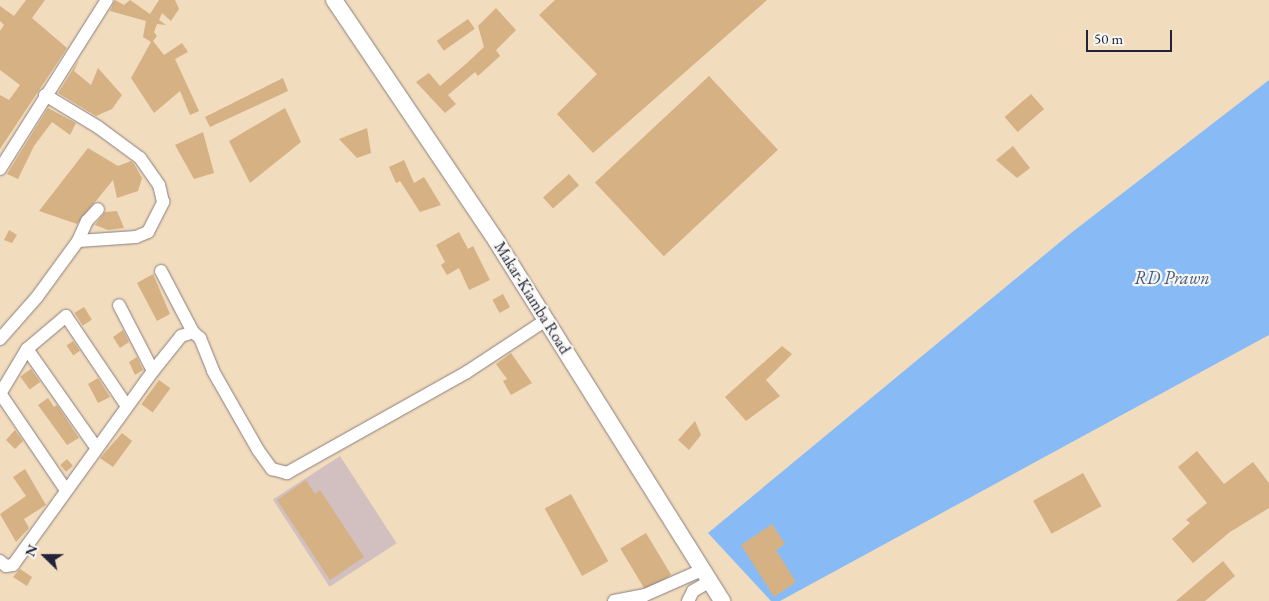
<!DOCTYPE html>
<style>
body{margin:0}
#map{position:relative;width:1269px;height:601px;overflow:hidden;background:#f2dcbe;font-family:"EB Garamond",serif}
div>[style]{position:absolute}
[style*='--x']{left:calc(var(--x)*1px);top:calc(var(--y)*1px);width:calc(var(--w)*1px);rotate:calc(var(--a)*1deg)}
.industrial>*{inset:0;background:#d2bfc0;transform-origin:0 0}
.water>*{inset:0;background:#88bbf5}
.building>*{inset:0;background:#d5b183;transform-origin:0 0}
.roads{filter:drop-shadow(0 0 1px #8a7f7c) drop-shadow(0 0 1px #8a7f7c)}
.minor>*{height:12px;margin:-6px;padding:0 6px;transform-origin:6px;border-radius:6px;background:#fff}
.major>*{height:16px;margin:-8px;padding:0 8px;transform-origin:8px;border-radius:8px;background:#fff}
span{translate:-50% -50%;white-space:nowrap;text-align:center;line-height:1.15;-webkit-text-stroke:4.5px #f6f6f2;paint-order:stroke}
.street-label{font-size:16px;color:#22223b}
.water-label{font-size:18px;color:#46587c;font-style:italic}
.north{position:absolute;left:20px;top:531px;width:50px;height:50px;-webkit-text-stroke:4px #f6f6f2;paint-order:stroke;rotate:292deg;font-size:14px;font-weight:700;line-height:20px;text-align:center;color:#22223b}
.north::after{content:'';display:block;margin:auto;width:18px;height:22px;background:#22223b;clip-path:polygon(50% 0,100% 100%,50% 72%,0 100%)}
.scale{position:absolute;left:1086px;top:30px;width:86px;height:22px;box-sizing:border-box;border:2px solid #22223b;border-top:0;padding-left:6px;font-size:15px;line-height:18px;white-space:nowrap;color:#22223b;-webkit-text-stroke:4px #f6f6f2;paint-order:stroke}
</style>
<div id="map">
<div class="industrial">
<i style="left:340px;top:456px;width:104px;height:80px;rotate:57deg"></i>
</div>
<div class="water">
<i style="clip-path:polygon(1269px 80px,1269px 335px,780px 601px,771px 601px,708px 533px,1071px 233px)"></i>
</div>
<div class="building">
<i style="clip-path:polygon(26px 0,45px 0,32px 18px,67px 48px,0 149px,0 95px,9px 100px,20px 85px,0 70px,0 31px,4px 25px,0 21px,0 6px,14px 16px)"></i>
<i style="clip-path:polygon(115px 0,124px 5px,130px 0,150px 14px,159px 0,175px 0,179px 9px,171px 21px,162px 13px,159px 20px,166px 25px,157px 24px,154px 32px,157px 36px,153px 41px,164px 55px,182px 43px,188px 52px,175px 59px,199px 111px,190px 115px,180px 91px,154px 113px,131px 78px,151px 42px,143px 37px,146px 21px,110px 11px)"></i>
<i style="clip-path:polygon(555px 0,767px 0,593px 153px,557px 114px,597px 74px,539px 15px)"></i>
<i style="clip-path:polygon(496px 8px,516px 30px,496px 50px,500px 56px,478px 76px,475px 72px,448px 95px,456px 104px,445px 113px,416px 82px,429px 73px,440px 86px,467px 63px,484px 47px,478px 26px)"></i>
<i style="left:468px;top:19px;width:12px;height:38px;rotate:55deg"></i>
<i style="clip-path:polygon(79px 60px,74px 71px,91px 85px,98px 68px,122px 95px,112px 109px,96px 116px,58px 93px)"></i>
<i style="left:709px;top:76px;width:101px;height:156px;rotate:47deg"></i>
<i style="clip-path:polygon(283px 78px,288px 91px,210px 127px,205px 117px)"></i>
<i style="left:1031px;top:94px;width:20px;height:35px;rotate:49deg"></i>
<i style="clip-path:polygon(48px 108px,76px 123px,70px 135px,52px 122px,34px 146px,18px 179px,7px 174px)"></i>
<i style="clip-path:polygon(285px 108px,301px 142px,250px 183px,229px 141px)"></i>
<i style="clip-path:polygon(367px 128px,371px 153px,357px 158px,339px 139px)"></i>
<i style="clip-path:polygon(203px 132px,214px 173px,194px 179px,175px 145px)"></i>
<i style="clip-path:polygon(1013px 146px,1030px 168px,1017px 178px,996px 160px)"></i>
<i style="clip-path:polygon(88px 148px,118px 166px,131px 161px,134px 164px,142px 178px,138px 191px,117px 198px,113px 180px,77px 224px,39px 211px)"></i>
<i style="clip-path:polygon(404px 160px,414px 183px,424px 177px,441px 205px,420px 212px,400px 181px,396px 183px,389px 167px)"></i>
<i style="left:569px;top:174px;width:15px;height:35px;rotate:48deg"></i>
<i style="clip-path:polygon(117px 211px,124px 228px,108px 230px,95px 225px,105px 212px)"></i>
<i style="clip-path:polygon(9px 230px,17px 235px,12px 243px,4px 240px)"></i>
<i style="clip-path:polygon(459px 232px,468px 249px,473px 246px,490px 280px,469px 290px,459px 268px,447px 275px,441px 265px,445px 262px,436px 245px)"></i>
<i style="clip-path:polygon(153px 274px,170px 314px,157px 321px,137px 283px)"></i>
<i style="left:503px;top:294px;width:15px;height:12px;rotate:62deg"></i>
<i style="left:84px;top:307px;width:15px;height:11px;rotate:58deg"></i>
<i style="clip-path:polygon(123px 330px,129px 342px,120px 348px,113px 337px)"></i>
<i style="left:73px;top:341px;width:12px;height:8px;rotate:55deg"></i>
<i style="clip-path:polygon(782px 346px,792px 354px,766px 380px,780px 396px,746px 421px,725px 397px)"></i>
<i style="clip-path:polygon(511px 353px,532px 383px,511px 395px,503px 381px,507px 379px,496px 364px)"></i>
<i style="clip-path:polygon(137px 357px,143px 370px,135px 375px,129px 362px)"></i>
<i style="left:31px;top:369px;width:16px;height:13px;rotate:55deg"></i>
<i style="clip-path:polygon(98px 378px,110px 397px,98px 403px,88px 384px)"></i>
<i style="left:159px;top:380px;width:14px;height:30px;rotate:36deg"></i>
<i style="clip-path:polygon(48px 398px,54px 407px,57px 405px,79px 438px,67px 445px,38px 405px)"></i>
<i style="clip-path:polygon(695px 421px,701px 435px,689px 450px,678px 440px)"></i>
<i style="clip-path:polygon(15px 430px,23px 441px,15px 449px,6px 440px)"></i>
<i style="clip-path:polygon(122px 433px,132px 441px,113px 467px,100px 458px)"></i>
<i style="clip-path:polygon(1197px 451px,1224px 484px,1253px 462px,1269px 483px,1269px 508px,1230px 532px,1193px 563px,1172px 539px,1190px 523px,1186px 520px,1207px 503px,1178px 467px)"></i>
<i style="left:67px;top:459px;width:9px;height:9px;rotate:49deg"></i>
<i style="clip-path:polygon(25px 469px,46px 505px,24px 519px,29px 528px,16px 542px,0 514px,26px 496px,13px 477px)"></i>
<i style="left:1083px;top:473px;width:38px;height:57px;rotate:61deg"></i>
<i style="clip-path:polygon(306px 480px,315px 494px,320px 490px,364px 557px,330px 580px,277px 500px)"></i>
<i style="left:571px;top:494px;width:77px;height:30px;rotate:61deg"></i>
<i style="clip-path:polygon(772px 524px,785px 544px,776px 550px,796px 582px,774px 597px,741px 545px)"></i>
<i style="left:646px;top:533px;width:49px;height:30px;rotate:59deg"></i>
<i style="clip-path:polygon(1223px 561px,1235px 576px,1205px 601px,1176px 601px)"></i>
<i style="clip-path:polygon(20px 569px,32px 577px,27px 586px,13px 577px)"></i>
</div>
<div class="roads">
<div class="minor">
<i style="--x:0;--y:169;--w:200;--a:-57.7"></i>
<i style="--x:78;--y:241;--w:22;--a:-66"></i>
<i style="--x:87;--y:221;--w:16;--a:-47"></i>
<i style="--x:161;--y:271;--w:69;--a:62.3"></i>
<i style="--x:0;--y:339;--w:56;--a:-48.6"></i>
<i style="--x:37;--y:297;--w:69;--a:-53.8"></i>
<i style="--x:78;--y:241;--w:58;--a:-3.9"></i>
<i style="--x:136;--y:237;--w:13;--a:-23"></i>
<i style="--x:148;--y:232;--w:34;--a:-63"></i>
<i style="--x:163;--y:202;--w:17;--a:-103"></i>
<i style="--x:159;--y:185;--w:33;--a:-125"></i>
<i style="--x:140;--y:158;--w:52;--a:-143.6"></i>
<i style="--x:98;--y:127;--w:62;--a:-148.9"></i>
<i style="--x:27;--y:349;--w:120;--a:54.9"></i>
<i style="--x:153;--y:371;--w:45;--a:-51.3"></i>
<i style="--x:181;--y:336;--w:13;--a:-18"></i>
<i style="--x:193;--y:332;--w:9;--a:41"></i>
<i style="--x:200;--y:338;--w:35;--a:68"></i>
<i style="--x:213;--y:371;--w:91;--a:60.3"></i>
<i style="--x:258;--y:450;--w:24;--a:54"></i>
<i style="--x:272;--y:469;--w:16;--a:15"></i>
<i style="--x:287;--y:473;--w:206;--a:-29.3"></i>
<i style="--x:467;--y:372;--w:95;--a:-33.4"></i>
<i style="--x:0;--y:393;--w:117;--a:55.8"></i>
<i style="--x:0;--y:394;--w:52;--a:-59"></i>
<i style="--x:27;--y:349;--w:51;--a:-40.2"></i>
<i style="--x:66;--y:316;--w:107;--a:56"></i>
<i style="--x:0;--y:561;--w:8;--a:40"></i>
<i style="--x:6;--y:566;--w:7;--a:-8"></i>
<i style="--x:13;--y:565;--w:239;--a:-54.2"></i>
<i style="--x:153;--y:371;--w:74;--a:-117.3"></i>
<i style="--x:614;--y:601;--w:32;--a:-11"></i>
<i style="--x:645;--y:595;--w:62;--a:-23.7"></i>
<i style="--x:688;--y:601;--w:11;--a:-63"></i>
<i style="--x:693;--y:591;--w:20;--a:-30"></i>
</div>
<div class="major">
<i style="--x:334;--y:0;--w:292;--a:56"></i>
<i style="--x:497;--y:242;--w:424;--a:57.9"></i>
</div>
</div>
<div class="street-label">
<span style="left:532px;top:298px;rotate:58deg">Makar-Kiamba Road</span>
</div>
<div class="water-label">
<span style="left:1172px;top:278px">RD Prawn</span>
</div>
<div class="north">N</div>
<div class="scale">50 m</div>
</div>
